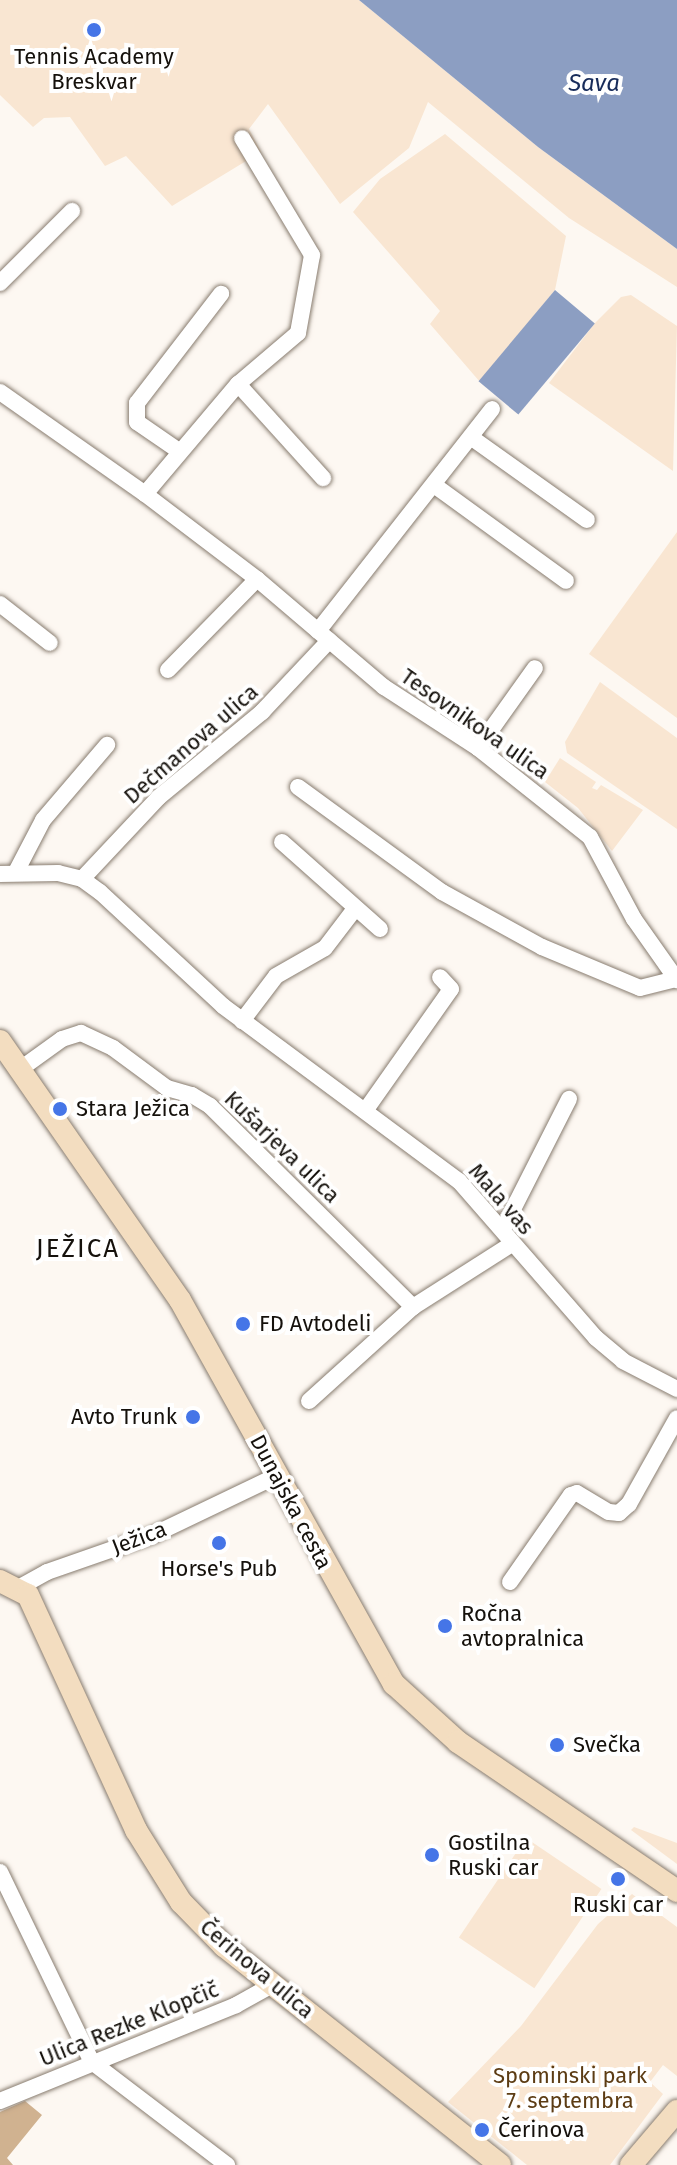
<!DOCTYPE html>
<meta charset="utf-8">
<style>
body{margin:0}
#map{position:relative;width:677px;height:2165px;overflow:hidden;background:#fdf8f2;font-family:"Fira Sans",sans-serif}
div>[style]{position:absolute}
[style*='--x']{left:calc(var(--x)*1px);top:calc(var(--y)*1px);width:calc(var(--w)*1px);rotate:calc(var(--a)*1deg)}
.green>*{inset:0;background:#f9e6d2;transform-origin:0 0}
.forest>*{inset:0;background:#d0b290}
.water>*{inset:0;background:#8c9ec2;transform-origin:0 0}
.roads{filter:drop-shadow(0 0 2px #887c6f) drop-shadow(0 0 2px #887c6f)}
.street>*{height:16px;margin:-8px;padding:0 8px;transform-origin:8px;border-radius:8px;background:#fff}
.secondary>*{height:22px;margin:-11px;padding:0 11px;transform-origin:11px;border-radius:11px;background:#f3ddc0}
.dots>*{width:22px;height:22px;translate:-50% -50%;box-sizing:border-box;border:4px solid #fff;border-radius:50%}
span{translate:-50% -50%;white-space:nowrap;text-align:center;line-height:1.15;-webkit-text-stroke:8px #fff;paint-order:stroke}
.poi-label{font-size:22px;color:#15110c}
.left{translate:0 -50%;text-align:left}
.right{translate:-100% -50%;text-align:right}
.street-label{font-size:22px;color:#15110c}
.park-label{font-size:22px;color:#5c3c14}
.water-label{font-size:24px;color:#182c5a;font-style:italic}
.quarter-label{font-size:26px;color:#15110c;letter-spacing:2px}
</style>
<div id="map">
<div class="green">
<i style="clip-path:polygon(0 0,359px 0,538px 147px,677px 249px,677px 287px,569px 218px,428px 102px,409px 148px,340px 204px,268px 104px,249px 129px,261px 152px,172px 206px,126px 156px,105px 166px,70px 117px,44px 118px,33px 127px,0 95px)"></i>
<i style="clip-path:polygon(445px 134px,566px 236px,555px 290px,480px 382px,430px 324px,440px 311px,353px 212px,380px 179px)"></i>
<i style="clip-path:polygon(631px 295px,677px 326px,673px 471px,549px 383px,595px 323px,621px 297px)"></i>
<i style="clip-path:polygon(677px 532px,677px 718px,589px 654px)"></i>
<i style="clip-path:polygon(600px 682px,677px 738px,677px 829px,567px 753px,565px 742px)"></i>
<i style="clip-path:polygon(560px 758px,596px 782px,592px 788px,597px 790px,601px 785px,643px 810px,612px 851px,578px 808px,545px 782px)"></i>
<i style="clip-path:polygon(634px 1827px,677px 1843px,677px 1864px,631px 1830px)"></i>
<i style="left:526px;top:1838px;width:91px;height:120px;rotate:34deg"></i>
<i style="clip-path:polygon(632px 1894px,677px 1927px,677px 2076px,663px 2065px,650px 2082px,663px 2094px,610px 2165px,527px 2165px,448px 2102px,521px 2026px,598px 1924px)"></i>
</div>
<div class="forest">
<i style="clip-path:polygon(25px 2101px,42px 2115px,7px 2158px,13px 2165px,0 2165px,0 2112px)"></i>
</div>
<div class="water">
<i style="clip-path:polygon(359px 0,677px 0,677px 249px,538px 147px)"></i>
<i style="left:555px;top:290px;width:52px;height:119px;rotate:40deg"></i>
</div>
<div class="roads">
<div class="street">
<i style="--x:0;--y:283;--w:102;--a:-45"></i>
<i style="--x:238;--y:384;--w:127;--a:47.9"></i>
<i style="--x:0;--y:392;--w:177;--a:35.1"></i>
<i style="--x:145;--y:494;--w:141;--a:37.2"></i>
<i style="--x:257;--y:579;--w:167;--a:40.4"></i>
<i style="--x:384;--y:687;--w:112;--a:33"></i>
<i style="--x:478;--y:748;--w:143;--a:38.5"></i>
<i style="--x:590;--y:837;--w:93;--a:61.8"></i>
<i style="--x:634;--y:919;--w:75;--a:54.8"></i>
<i style="--x:472;--y:438;--w:141;--a:35.5"></i>
<i style="--x:179;--y:451;--w:51;--a:-145.4"></i>
<i style="--x:137;--y:422;--w:19;--a:-90"></i>
<i style="--x:137;--y:403;--w:138;--a:-52.4"></i>
<i style="--x:434;--y:485;--w:163;--a:36"></i>
<i style="--x:145;--y:494;--w:144;--a:-49.8"></i>
<i style="--x:238;--y:384;--w:79;--a:-40.4"></i>
<i style="--x:298;--y:333;--w:79;--a:-79.8"></i>
<i style="--x:312;--y:255;--w:136;--a:-120.9"></i>
<i style="--x:0;--y:604;--w:63;--a:38"></i>
<i style="--x:318;--y:631;--w:282;--a:-51.9"></i>
<i style="--x:168;--y:670;--w:127;--a:-45.6"></i>
<i style="--x:478;--y:748;--w:98;--a:-54.5"></i>
<i style="--x:298;--y:787;--w:178;--a:36.1"></i>
<i style="--x:442;--y:892;--w:114;--a:28.8"></i>
<i style="--x:542;--y:947;--w:106;--a:22.7"></i>
<i style="--x:640;--y:988;--w:37;--a:-14"></i>
<i style="--x:282;--y:842;--w:131;--a:41.6"></i>
<i style="--x:17;--y:870;--w:56;--a:-62.5"></i>
<i style="--x:43;--y:820;--w:99;--a:-49.5"></i>
<i style="--x:0;--y:874;--w:58;--a:-1"></i>
<i style="--x:58;--y:873;--w:25;--a:14"></i>
<i style="--x:82;--y:879;--w:22;--a:36"></i>
<i style="--x:100;--y:892;--w:168;--a:42.8"></i>
<i style="--x:223;--y:1006;--w:294;--a:36.6"></i>
<i style="--x:459;--y:1181;--w:208;--a:48.9"></i>
<i style="--x:596;--y:1338;--w:35;--a:40"></i>
<i style="--x:623;--y:1361;--w:61;--a:27.4"></i>
<i style="--x:82;--y:879;--w:112;--a:-46.8"></i>
<i style="--x:159;--y:797;--w:134;--a:-39.5"></i>
<i style="--x:262;--y:712;--w:98;--a:-46.7"></i>
<i style="--x:242;--y:1021;--w:56;--a:-52.9"></i>
<i style="--x:276;--y:976;--w:56;--a:-29.7"></i>
<i style="--x:325;--y:948;--w:48;--a:-52.7"></i>
<i style="--x:19;--y:1070;--w:53;--a:-35.8"></i>
<i style="--x:62;--y:1039;--w:20;--a:-18"></i>
<i style="--x:81;--y:1033;--w:35;--a:25"></i>
<i style="--x:113;--y:1048;--w:67;--a:36.5"></i>
<i style="--x:167;--y:1088;--w:26;--a:16"></i>
<i style="--x:192;--y:1095;--w:21;--a:31"></i>
<i style="--x:210;--y:1106;--w:286;--a:44.7"></i>
<i style="--x:365;--y:1111;--w:149;--a:-54.8"></i>
<i style="--x:451;--y:989;--w:16;--a:-133"></i>
<i style="--x:503;--y:1229;--w:146;--a:-63.1"></i>
<i style="--x:309;--y:1401;--w:140;--a:-42.1"></i>
<i style="--x:413;--y:1307;--w:117;--a:-32.5"></i>
<i style="--x:510;--y:1582;--w:106;--a:-55"></i>
<i style="--x:571;--y:1495;--w:6;--a:-18"></i>
<i style="--x:577;--y:1493;--w:37;--a:31"></i>
<i style="--x:609;--y:1512;--w:10;--a:6"></i>
<i style="--x:619;--y:1513;--w:13;--a:-42"></i>
<i style="--x:629;--y:1504;--w:98;--a:-60.8"></i>
<i style="--x:20;--y:1587;--w:31;--a:-29"></i>
<i style="--x:47;--y:1572;--w:112;--a:-19.2"></i>
<i style="--x:153;--y:1535;--w:136;--a:-25.6"></i>
<i style="--x:0;--y:1872;--w:211;--a:64.2"></i>
<i style="--x:92;--y:2062;--w:170;--a:37.3"></i>
<i style="--x:0;--y:2101;--w:255;--a:-22.1"></i>
<i style="--x:236;--y:2005;--w:41;--a:-29.1"></i>
</div>
<div class="secondary">
<i style="--x:0;--y:1041;--w:315;--a:55.2"></i>
<i style="--x:180;--y:1300;--w:440;--a:60.9"></i>
<i style="--x:394;--y:1684;--w:86;--a:42.2"></i>
<i style="--x:458;--y:1742;--w:265;--a:34.2"></i>
<i style="--x:0;--y:1581;--w:31;--a:27"></i>
<i style="--x:28;--y:1595;--w:259;--a:65.3"></i>
<i style="--x:136;--y:1830;--w:85;--a:58"></i>
<i style="--x:181;--y:1902;--w:62;--a:45.7"></i>
<i style="--x:224;--y:1946;--w:352;--a:38.4"></i>
<i style="--x:631;--y:2165;--w:71;--a:-49.6"></i>
</div>
</div>
<div class="dots">
<i style="left:94px;top:30px;background:#4575e7"></i>
<i style="left:60px;top:1109px;background:#4575e7"></i>
<i style="left:243px;top:1324px;background:#4575e7"></i>
<i style="left:193px;top:1417px;background:#4575e7"></i>
<i style="left:219px;top:1543px;background:#4575e7"></i>
<i style="left:445px;top:1626px;background:#4575e7"></i>
<i style="left:557px;top:1745px;background:#4575e7"></i>
<i style="left:432px;top:1855px;background:#4575e7"></i>
<i style="left:618px;top:1879px;background:#4575e7"></i>
<i style="left:482px;top:2130px;background:#4575e7"></i>
</div>
<div class="poi-label">
<span style="left:94px;top:69px">Tennis Academy<br>Breskvar</span>
<span class="left" style="left:76px;top:1109px">Stara Ježica</span>
<span class="left" style="left:259px;top:1324px">FD Avtodeli</span>
<span class="right" style="left:177px;top:1417px">Avto Trunk</span>
<span style="left:219px;top:1569px">Horse's Pub</span>
<span class="left" style="left:461px;top:1626px">Ročna<br>avtopralnica</span>
<span class="left" style="left:573px;top:1745px">Svečka</span>
<span class="left" style="left:448px;top:1855px">Gostilna<br>Ruski car</span>
<span style="left:618px;top:1905px">Ruski car</span>
<span class="left" style="left:498px;top:2130px">Čerinova</span>
</div>
<div class="street-label">
<span style="left:475px;top:724px;rotate:35deg">Tesovnikova ulica</span>
<span style="left:191px;top:744px;rotate:-41deg">Dečmanova ulica</span>
<span style="left:282px;top:1147px;rotate:44deg">Kušarjeva ulica</span>
<span style="left:501px;top:1199px;rotate:49deg">Mala vas</span>
<span style="left:291px;top:1502px;rotate:62deg">Dunajska cesta</span>
<span style="left:139px;top:1538px;rotate:-21deg">Ježica</span>
<span style="left:257px;top:1969px;rotate:40deg">Čerinova ulica</span>
<span style="left:129px;top:2024px;rotate:-22deg">Ulica Rezke Klopčič</span>
</div>
<div class="park-label">
<span style="left:570px;top:2088px">Spominski park<br>7. septembra</span>
</div>
<div class="water-label">
<span style="left:594px;top:84px">Sava</span>
</div>
<div class="quarter-label">
<span style="left:78px;top:1249px">JEŽICA</span>
</div>
</div>
